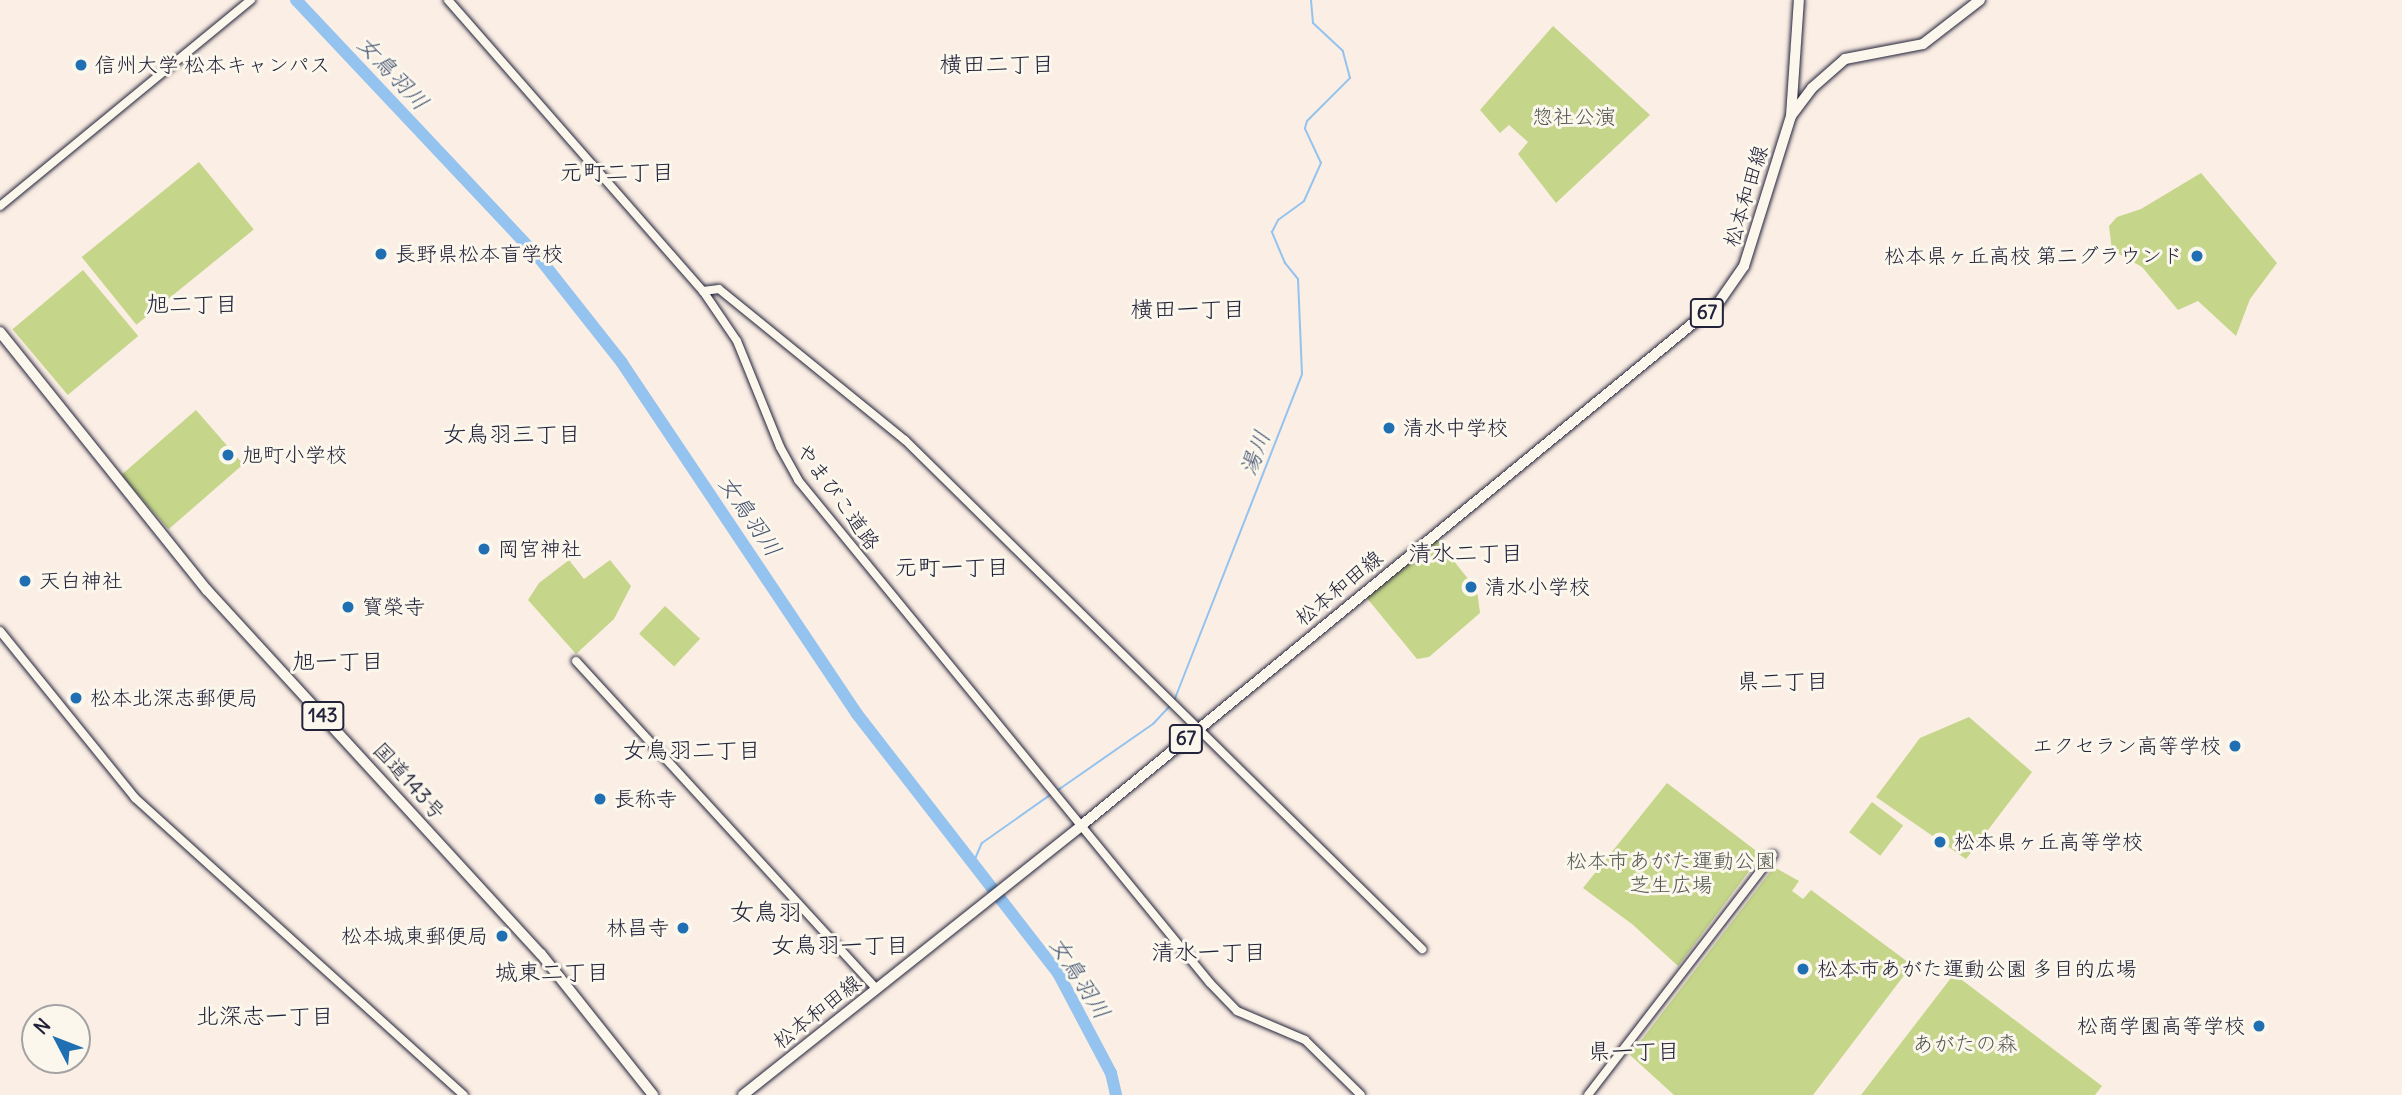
<!DOCTYPE html>
<meta charset="utf-8">
<style>
body{margin:0}
#map{position:relative;width:2402px;height:1095px;overflow:hidden;background:#fbeee4;font-family:Delius,"Klee One",sans-serif}
div>[style]{position:absolute}
[style*='--x']{left:calc(var(--x)*1px);top:calc(var(--y)*1px);width:calc(var(--w)*1px);rotate:calc(var(--a)*1deg)}
.green>*{inset:0;background:#c5d68a;transform-origin:0 0}
.stream>*{height:2px;margin:-1px;padding:0 1px;transform-origin:1px;border-radius:1px;background:#93c3ee}
.river>*{height:12px;margin:-6px;padding:0 6px;transform-origin:6px;border-radius:6px;background:#93c3ee}
.roads{filter:drop-shadow(0 0 2px #22223b) drop-shadow(0 0 2px #22223b)}
.minor>*{height:8px;margin:-4px;padding:0 4px;transform-origin:4px;border-radius:4px;background:#fbf7ec}
.major>*{height:10px;margin:-5px;padding:0 5px;transform-origin:5px;border-radius:5px;background:#fbf7ec}
.highway>*{height:10px;margin:-5px;padding:0 5px;transform-origin:5px;border-radius:5px;background:#fbf7ec}
.dots>*{width:19px;height:19px;translate:-50% -50%;box-sizing:border-box;border:4px solid #fbf7ec;border-radius:50%}
span{translate:-50% -50%;white-space:nowrap;text-align:center;line-height:1.15;-webkit-text-stroke:6px #fbf7ec;paint-order:stroke}
.shield-label span{padding:2px 5px;background:#fbf7ec;border:2px solid;border-radius:5px;-webkit-text-stroke-width:0}
.shield-label{font-size:19px;color:#22223b;font-weight:700}
.poi-label{font-size:21px;color:#22223b}
.left{translate:0 -50%;text-align:left}
.right{translate:-100% -50%;text-align:right}
.park-label{font-size:21px;color:#535853}
.street-label{font-size:21px;color:#22223b}
.neighbourhood-label{font-size:23px;color:#22223b}
.water-label{font-size:23px;color:#445271;font-style:italic}
.quarter-label{font-size:24px;color:#22223b}
.north{position:absolute;left:21px;top:1004px;width:70px;height:70px;box-sizing:border-box;background:#fbf7ec;border:2px solid #a4a2a5;border-radius:50%;rotate:312deg;font-size:19px;font-weight:700;line-height:28px;text-align:center;color:#22223b}
.north::after{content:'';display:block;margin:auto;width:24px;height:32px;background:#1f6fb2;clip-path:polygon(50% 0,100% 100%,50% 72%,0 100%)}
</style>
<div id="map">
<div class="green">
<i style="clip-path:polygon(1553px 26px,1650px 115px,1556px 203px,1518px 154px,1528px 142px,1509px 125px,1500px 133px,1480px 110px)"></i>
<i style="left:199px;top:162px;width:87px;height:151px;rotate:51deg"></i>
<i style="clip-path:polygon(2201px 173px,2277px 263px,2250px 299px,2236px 336px,2198px 301px,2178px 310px,2142px 267px,2112px 250px,2109px 226px,2117px 217px,2141px 209px)"></i>
<i style="left:83px;top:270px;width:86px;height:92px;rotate:50deg"></i>
<i style="left:196px;top:410px;width:72px;height:99px;rotate:49deg"></i>
<i style="clip-path:polygon(1437px 540px,1477px 590px,1480px 613px,1429px 657px,1417px 659px,1366px 597px)"></i>
<i style="clip-path:polygon(569px 560px,584px 579px,610px 560px,631px 586px,614px 619px,576px 654px,528px 600px,539px 583px)"></i>
<i style="left:665px;top:606px;width:48px;height:38px;rotate:43deg"></i>
<i style="clip-path:polygon(1969px 717px,2032px 772px,1966px 859px,1876px 797px,1920px 738px)"></i>
<i style="clip-path:polygon(1667px 783px,1759px 853px,1759px 858px,1678px 966px,1632px 924px,1583px 888px)"></i>
<i style="left:1872px;top:802px;width:39px;height:38px;rotate:37deg"></i>
<i style="clip-path:polygon(1774px 867px,1799px 881px,1792px 891px,1803px 899px,1811px 890px,1912px 965px,1813px 1095px,1674px 1095px,1630px 1055px)"></i>
<i style="clip-path:polygon(1954px 974px,2102px 1086px,2095px 1095px,1861px 1095px)"></i>
</div>
<div class="stream">
<i style="--x:1174;--y:701;--w:351;--a:-68.6"></i>
<i style="--x:1302;--y:374;--w:95;--a:-92.4"></i>
<i style="--x:1298;--y:279;--w:21;--a:-129"></i>
<i style="--x:1285;--y:263;--w:34;--a:-113"></i>
<i style="--x:1272;--y:232;--w:13;--a:-63"></i>
<i style="--x:1278;--y:220;--w:32;--a:-36"></i>
<i style="--x:1304;--y:201;--w:42;--a:-65.9"></i>
<i style="--x:1321;--y:163;--w:38;--a:-115"></i>
<i style="--x:1305;--y:128;--w:7;--a:-74"></i>
<i style="--x:1307;--y:121;--w:61;--a:-45"></i>
<i style="--x:1350;--y:78;--w:28;--a:-105"></i>
<i style="--x:1343;--y:51;--w:41;--a:-137"></i>
<i style="--x:1313;--y:23;--w:23;--a:-95"></i>
<i style="--x:1058;--y:790;--w:116;--a:-34.8"></i>
<i style="--x:1153;--y:724;--w:25;--a:-47"></i>
<i style="--x:972;--y:866;--w:25;--a:-67"></i>
<i style="--x:982;--y:843;--w:83;--a:-35.2"></i>
</div>
<div class="river">
<i style="--x:296;--y:0;--w:356;--a:46.7"></i>
<i style="--x:540;--y:259;--w:132;--a:51.7"></i>
<i style="--x:622;--y:363;--w:422;--a:56.2"></i>
<i style="--x:857;--y:714;--w:328;--a:52.2"></i>
<i style="--x:1058;--y:973;--w:113;--a:62.1"></i>
<i style="--x:1111;--y:1073;--w:23;--a:77"></i>
</div>
<div class="roads">
<div class="minor">
<i style="--x:448;--y:0;--w:387;--a:48.8"></i>
<i style="--x:703;--y:291;--w:60;--a:55.8"></i>
<i style="--x:737;--y:341;--w:114;--a:67.9"></i>
<i style="--x:780;--y:447;--w:38;--a:61"></i>
<i style="--x:798;--y:480;--w:650;--a:50.68"></i>
<i style="--x:1210;--y:983;--w:39;--a:46"></i>
<i style="--x:1237;--y:1011;--w:74;--a:23.1"></i>
<i style="--x:1305;--y:1040;--w:78;--a:44.5"></i>
<i style="--x:0;--y:206;--w:325;--a:-39.4"></i>
<i style="--x:703;--y:291;--w:16;--a:-7"></i>
<i style="--x:719;--y:289;--w:240;--a:39.1"></i>
<i style="--x:905;--y:440;--w:726;--a:44.55"></i>
<i style="--x:0;--y:631;--w:215;--a:51"></i>
<i style="--x:135;--y:798;--w:443;--a:42.1"></i>
<i style="--x:576;--y:661;--w:445;--a:47.5"></i>
<i style="--x:1588;--y:1095;--w:303;--a:-52.4"></i>
</div>
<div class="major">
<i style="--x:1791;--y:116;--w:116;--a:-86.1"></i>
<i style="--x:743;--y:1095;--w:433;--a:-38.5"></i>
<i style="--x:1082;--y:825;--w:824;--a:-39.39"></i>
<i style="--x:1719;--y:302;--w:44;--a:-55.2"></i>
<i style="--x:1744;--y:266;--w:157;--a:-72.6"></i>
<i style="--x:1791;--y:116;--w:35;--a:-53"></i>
<i style="--x:1812;--y:88;--w:44;--a:-41.3"></i>
<i style="--x:1845;--y:59;--w:79;--a:-10.9"></i>
<i style="--x:1923;--y:44;--w:72;--a:-37.7"></i>
</div>
<div class="highway">
<i style="--x:0;--y:332;--w:331;--a:51.3"></i>
<i style="--x:207;--y:590;--w:494;--a:47.5"></i>
<i style="--x:541;--y:954;--w:180;--a:51.5"></i>
</div>
</div>
<div class="dots">
<i style="left:81px;top:65px;background:#1f6fb2"></i>
<i style="left:381px;top:254px;background:#1f6fb2"></i>
<i style="left:2197px;top:256px;background:#1f6fb2"></i>
<i style="left:1389px;top:428px;background:#1f6fb2"></i>
<i style="left:228px;top:455px;background:#1f6fb2"></i>
<i style="left:484px;top:549px;background:#1f6fb2"></i>
<i style="left:25px;top:581px;background:#1f6fb2"></i>
<i style="left:1471px;top:587px;background:#1f6fb2"></i>
<i style="left:348px;top:607px;background:#1f6fb2"></i>
<i style="left:76px;top:698px;background:#1f6fb2"></i>
<i style="left:2235px;top:746px;background:#1f6fb2"></i>
<i style="left:600px;top:799px;background:#1f6fb2"></i>
<i style="left:1940px;top:842px;background:#1f6fb2"></i>
<i style="left:683px;top:928px;background:#1f6fb2"></i>
<i style="left:502px;top:936px;background:#1f6fb2"></i>
<i style="left:1803px;top:969px;background:#1f6fb2"></i>
<i style="left:2259px;top:1026px;background:#1f6fb2"></i>
</div>
<div class="shield-label">
<span style="left:1707px;top:313px">67</span>
<span style="left:323px;top:716px">143</span>
<span style="left:1186px;top:739px">67</span>
</div>
<div class="poi-label">
<span class="left" style="left:95px;top:65px">信州大学 松本キャンパス</span>
<span class="left" style="left:395px;top:254px">長野県松本盲学校</span>
<span class="right" style="left:2183px;top:256px">松本県ヶ丘高校 第二グラウンド</span>
<span class="left" style="left:1403px;top:428px">清水中学校</span>
<span class="left" style="left:242px;top:455px">旭町小学校</span>
<span class="left" style="left:498px;top:549px">岡宮神社</span>
<span class="left" style="left:39px;top:581px">天白神社</span>
<span class="left" style="left:1485px;top:587px">清水小学校</span>
<span class="left" style="left:362px;top:607px">寳榮寺</span>
<span class="left" style="left:90px;top:698px">松本北深志郵便局</span>
<span class="right" style="left:2221px;top:746px">エクセラン高等学校</span>
<span class="left" style="left:614px;top:799px">長称寺</span>
<span class="left" style="left:1954px;top:842px">松本県ヶ丘高等学校</span>
<span class="right" style="left:669px;top:928px">林昌寺</span>
<span class="right" style="left:488px;top:936px">松本城東郵便局</span>
<span class="left" style="left:1817px;top:969px">松本市あがた運動公園 多目的広場</span>
<span class="right" style="left:2245px;top:1026px">松商学園高等学校</span>
</div>
<div class="park-label">
<span style="left:1574px;top:117px">惣社公演</span>
<span style="left:1671px;top:873px">松本市あがた運動公園<br>芝生広場</span>
<span style="left:1965px;top:1044px">あがたの森</span>
</div>
<div class="street-label">
<span style="left:1746px;top:196px;rotate:-73deg">松本和田線</span>
<span style="left:838px;top:497px;rotate:54deg">やまびこ道路</span>
<span style="left:1339px;top:588px;rotate:-39deg">松本和田線</span>
<span style="left:409px;top:781px;rotate:48deg">国道143号</span>
<span style="left:817px;top:1012px;rotate:-38deg">松本和田線</span>
</div>
<div class="neighbourhood-label">
<span style="left:997px;top:64px">横田二丁目</span>
<span style="left:617px;top:172px">元町二丁目</span>
<span style="left:192px;top:304px">旭二丁目</span>
<span style="left:1188px;top:309px">横田一丁目</span>
<span style="left:512px;top:434px">女鳥羽三丁目</span>
<span style="left:1466px;top:553px">清水二丁目</span>
<span style="left:952px;top:567px">元町一丁目</span>
<span style="left:338px;top:661px">旭一丁目</span>
<span style="left:1783px;top:681px">県二丁目</span>
<span style="left:692px;top:750px">女鳥羽二丁目</span>
<span style="left:840px;top:945px">女鳥羽一丁目</span>
<span style="left:1209px;top:952px">清水一丁目</span>
<span style="left:552px;top:972px">城東二丁目</span>
<span style="left:265px;top:1016px">北深志一丁目</span>
<span style="left:1634px;top:1051px">県一丁目</span>
</div>
<div class="water-label">
<span style="left:393px;top:73px;rotate:47deg">女鳥羽川</span>
<span style="left:1255px;top:453px;rotate:-69deg">湯川</span>
<span style="left:750px;top:516px;rotate:56deg">女鳥羽川</span>
<span style="left:1080px;top:978px;rotate:58deg">女鳥羽川</span>
</div>
<div class="quarter-label">
<span style="left:766px;top:912px">女鳥羽</span>
</div>
<div class="north">N</div>
</div>
